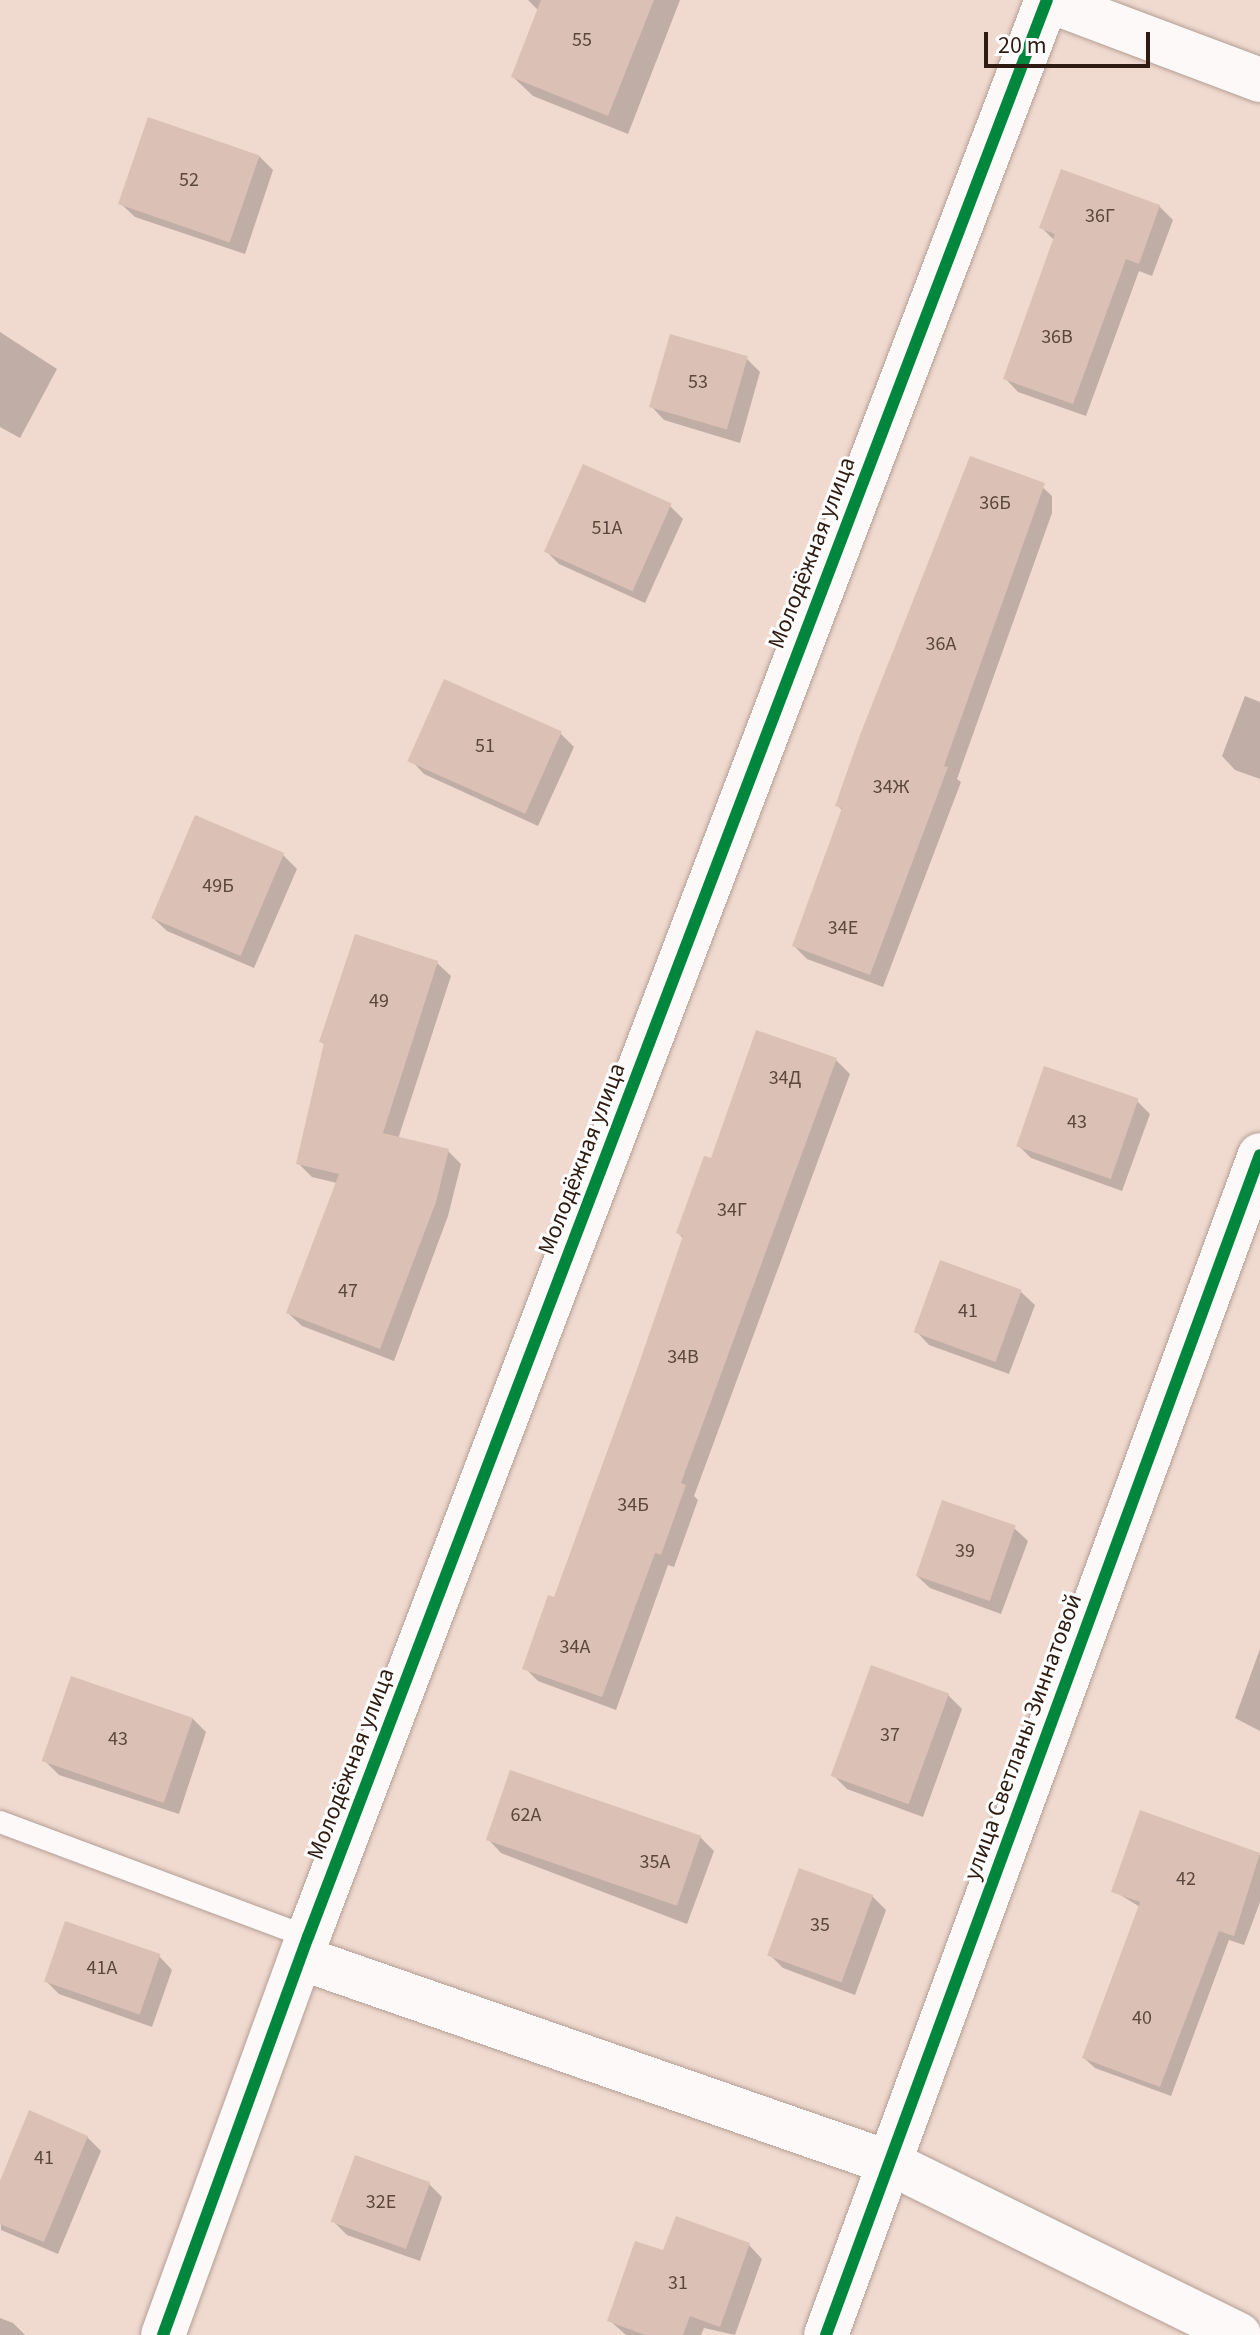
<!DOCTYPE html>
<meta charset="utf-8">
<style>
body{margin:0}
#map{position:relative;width:1260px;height:2335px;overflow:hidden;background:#f0d9cf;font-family:"Source Sans 3",sans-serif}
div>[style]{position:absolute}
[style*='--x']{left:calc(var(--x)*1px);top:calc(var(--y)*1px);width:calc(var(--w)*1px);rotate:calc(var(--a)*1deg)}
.shadow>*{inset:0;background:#0003}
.building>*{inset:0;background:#dbc0b5;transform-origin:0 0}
.roads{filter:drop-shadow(0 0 2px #b29f96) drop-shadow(0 0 2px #b29f96)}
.service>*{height:22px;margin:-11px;padding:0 11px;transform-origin:11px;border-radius:11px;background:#fdf9f8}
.minor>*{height:44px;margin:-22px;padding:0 22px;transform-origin:22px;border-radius:22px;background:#fdf9f8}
.cycleway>*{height:12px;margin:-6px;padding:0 6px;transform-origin:6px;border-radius:6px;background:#00873e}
span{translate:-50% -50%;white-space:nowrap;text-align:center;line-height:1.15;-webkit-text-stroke:6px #fefefe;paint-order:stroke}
.number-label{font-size:20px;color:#5b473d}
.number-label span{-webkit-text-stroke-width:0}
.street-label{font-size:24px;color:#2e1c13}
.scale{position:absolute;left:984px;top:32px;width:166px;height:36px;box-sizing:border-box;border:4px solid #2e1c13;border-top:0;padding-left:10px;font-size:24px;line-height:28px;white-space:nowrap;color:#2e1c13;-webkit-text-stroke:6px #fefefe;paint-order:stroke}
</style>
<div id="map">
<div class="shadow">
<i style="clip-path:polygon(528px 0,680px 0,628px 134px,533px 96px,513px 77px,539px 11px)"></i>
<i style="clip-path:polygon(259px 156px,273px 170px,245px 254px,135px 217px,121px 204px)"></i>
<i style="clip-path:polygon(1159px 206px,1173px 220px,1152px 276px,1139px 271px,1086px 416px,1018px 392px,1005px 378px,1055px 241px,1041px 227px)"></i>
<i style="clip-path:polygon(0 332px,57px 369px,20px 438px,0 427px)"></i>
<i style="clip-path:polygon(747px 359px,760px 372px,740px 443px,664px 420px,651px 406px)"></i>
<i style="clip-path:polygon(1038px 483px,1052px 496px,1052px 513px,957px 779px,961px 782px,883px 987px,807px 959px,794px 946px,843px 811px,837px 805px)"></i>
<i style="clip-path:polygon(670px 506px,683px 519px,645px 603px,559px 564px,546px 551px)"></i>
<i style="clip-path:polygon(1245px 696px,1260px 702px,1260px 779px,1235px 770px,1222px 756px)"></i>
<i style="clip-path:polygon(560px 733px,574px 747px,538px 826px,424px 774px,411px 760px)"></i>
<i style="clip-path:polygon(196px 818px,283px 855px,297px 869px,254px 968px,167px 931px,153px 918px)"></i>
<i style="clip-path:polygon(437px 963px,451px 976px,398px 1139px,448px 1151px,461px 1164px,448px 1216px,394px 1361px,302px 1326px,288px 1313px,337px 1183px,312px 1177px,298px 1163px,326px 1046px,321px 1041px)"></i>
<i style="clip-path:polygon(836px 1060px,850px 1074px,694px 1496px,698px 1500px,674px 1567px,668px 1565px,616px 1710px,538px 1681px,525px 1668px,555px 1600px,684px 1239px,678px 1233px,712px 1161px)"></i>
<i style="clip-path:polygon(1137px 1101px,1150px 1114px,1122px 1191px,1031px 1158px,1018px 1145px)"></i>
<i style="clip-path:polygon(1021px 1292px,1035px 1305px,1009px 1374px,929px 1345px,916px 1331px)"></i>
<i style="clip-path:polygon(1014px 1528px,1028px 1541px,1001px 1614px,930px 1588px,916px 1575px)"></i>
<i style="clip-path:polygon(1260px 1649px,1260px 1731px,1235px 1718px)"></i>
<i style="clip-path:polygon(948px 1695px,962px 1709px,923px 1817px,847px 1789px,833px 1775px)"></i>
<i style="clip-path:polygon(192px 1718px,206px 1732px,179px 1814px,59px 1775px,45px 1761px)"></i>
<i style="clip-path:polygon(1142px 1813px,1260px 1855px,1260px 1902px,1244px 1945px,1229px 1940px,1171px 2096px,1095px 2068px,1084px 2058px,1140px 1907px,1114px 1891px)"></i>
<i style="clip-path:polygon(700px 1837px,714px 1851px,687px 1924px,501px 1853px,488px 1839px)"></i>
<i style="clip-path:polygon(872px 1896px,886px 1910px,855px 1995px,783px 1968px,770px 1955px)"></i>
<i style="clip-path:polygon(159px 1956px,172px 1970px,152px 2027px,59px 1994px,46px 1981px)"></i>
<i style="clip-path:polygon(87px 2137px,101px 2151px,58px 2254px,1px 2230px,0 2186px)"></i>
<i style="clip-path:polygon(429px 2184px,442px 2197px,420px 2261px,347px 2235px,333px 2221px)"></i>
<i style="clip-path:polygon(749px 2245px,762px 2259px,735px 2335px,704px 2328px,701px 2335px,626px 2335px,609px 2320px,664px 2253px)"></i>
<i style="clip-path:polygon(0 2318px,13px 2323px,25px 2335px,0 2335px)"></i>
</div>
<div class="building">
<i style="clip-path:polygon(541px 0,654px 0,608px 116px,511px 77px)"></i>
<i style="left:148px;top:117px;width:118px;height:92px;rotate:19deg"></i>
<i style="clip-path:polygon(1061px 169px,1160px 205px,1139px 264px,1126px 259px,1073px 404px,1003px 379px,1055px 234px,1039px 228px)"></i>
<i style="left:670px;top:334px;width:81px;height:76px;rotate:16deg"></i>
<i style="clip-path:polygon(970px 456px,1045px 483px,944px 766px,948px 767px,870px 975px,792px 946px,842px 808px,835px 806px,860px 735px)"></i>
<i style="left:583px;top:464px;width:97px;height:96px;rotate:24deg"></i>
<i style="left:444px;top:679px;width:129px;height:90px;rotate:24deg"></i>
<i style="left:195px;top:815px;width:97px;height:112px;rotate:23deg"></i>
<i style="clip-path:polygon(355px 934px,438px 961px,383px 1133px,449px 1149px,436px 1202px,380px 1349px,286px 1313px,339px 1174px,296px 1164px,324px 1043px,319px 1042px)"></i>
<i style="clip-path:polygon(756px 1030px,837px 1058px,681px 1483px,686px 1485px,661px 1555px,655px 1553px,602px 1697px,522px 1669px,548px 1595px,554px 1597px,634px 1378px,683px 1236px,676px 1233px,704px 1156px,711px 1158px)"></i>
<i style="left:1044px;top:1066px;width:100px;height:85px;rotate:19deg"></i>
<i style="left:940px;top:1260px;width:87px;height:77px;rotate:20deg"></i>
<i style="left:942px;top:1500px;width:78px;height:80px;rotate:19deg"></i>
<i style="left:871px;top:1665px;width:83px;height:118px;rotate:20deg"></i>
<i style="left:71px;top:1676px;width:129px;height:90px;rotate:19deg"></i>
<i style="left:510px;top:1770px;width:202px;height:74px;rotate:19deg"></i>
<i style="clip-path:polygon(1140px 1810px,1260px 1853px,1234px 1936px,1219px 1931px,1160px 2087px,1082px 2058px,1140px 1902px,1111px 1892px)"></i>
<i style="left:799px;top:1868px;width:79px;height:93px;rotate:20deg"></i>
<i style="left:65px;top:1921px;width:101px;height:64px;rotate:19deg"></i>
<i style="clip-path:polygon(29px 2110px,88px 2136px,44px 2242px,0 2224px,0 2181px)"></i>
<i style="left:355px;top:2155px;width:80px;height:71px;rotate:20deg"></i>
<i style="clip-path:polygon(676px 2216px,750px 2243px,720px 2327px,690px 2316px,683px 2335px,645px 2335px,607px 2321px,635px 2241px,663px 2250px)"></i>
</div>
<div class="roads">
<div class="service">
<i style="--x:0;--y:1822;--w:329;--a:20.5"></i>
</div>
<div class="minor">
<i style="--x:1047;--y:0;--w:228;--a:20.6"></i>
<i style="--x:301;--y:1958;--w:624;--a:19.19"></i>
<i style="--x:890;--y:2163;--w:389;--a:26.2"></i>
<i style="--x:163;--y:2335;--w:424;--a:-70"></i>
<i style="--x:308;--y:1937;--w:2073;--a:-69.12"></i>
<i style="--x:826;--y:2335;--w:1257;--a:-69.81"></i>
</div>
</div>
<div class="cycleway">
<i style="--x:163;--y:2335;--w:424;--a:-70"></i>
<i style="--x:308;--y:1937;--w:2073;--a:-69.12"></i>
<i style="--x:826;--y:2335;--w:1257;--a:-69.81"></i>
</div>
<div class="number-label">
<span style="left:582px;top:40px">55</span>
<span style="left:189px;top:180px">52</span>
<span style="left:1100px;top:216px">36Г</span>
<span style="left:1057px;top:337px">36В</span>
<span style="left:698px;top:382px">53</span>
<span style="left:995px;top:503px">36Б</span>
<span style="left:607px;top:528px">51А</span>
<span style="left:941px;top:644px">36А</span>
<span style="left:485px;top:746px">51</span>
<span style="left:891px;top:787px">34Ж</span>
<span style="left:218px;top:886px">49Б</span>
<span style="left:843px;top:928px">34Е</span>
<span style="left:379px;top:1001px">49</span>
<span style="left:785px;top:1078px">34Д</span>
<span style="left:1077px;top:1122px">43</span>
<span style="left:732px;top:1210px">34Г</span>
<span style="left:348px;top:1291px">47</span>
<span style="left:968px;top:1311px">41</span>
<span style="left:683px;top:1357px">34В</span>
<span style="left:633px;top:1505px">34Б</span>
<span style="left:965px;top:1551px">39</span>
<span style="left:575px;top:1647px">34А</span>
<span style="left:890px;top:1735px">37</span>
<span style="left:118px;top:1739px">43</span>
<span style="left:526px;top:1815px">62А</span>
<span style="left:655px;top:1862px">35А</span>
<span style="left:1186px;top:1879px">42</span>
<span style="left:820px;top:1925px">35</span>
<span style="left:102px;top:1968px">41А</span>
<span style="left:1142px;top:2018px">40</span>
<span style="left:44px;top:2158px">41</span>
<span style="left:381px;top:2202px">32Е</span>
<span style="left:678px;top:2283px">31</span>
</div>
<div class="street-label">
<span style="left:812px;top:553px;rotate:-69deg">Молодёжная улица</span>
<span style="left:582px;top:1159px;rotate:-69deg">Молодёжная улица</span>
<span style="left:1023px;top:1737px;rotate:-70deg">улица Светланы Зиннатовой</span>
<span style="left:351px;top:1764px;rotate:-69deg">Молодёжная улица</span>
</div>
<div class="scale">20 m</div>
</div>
